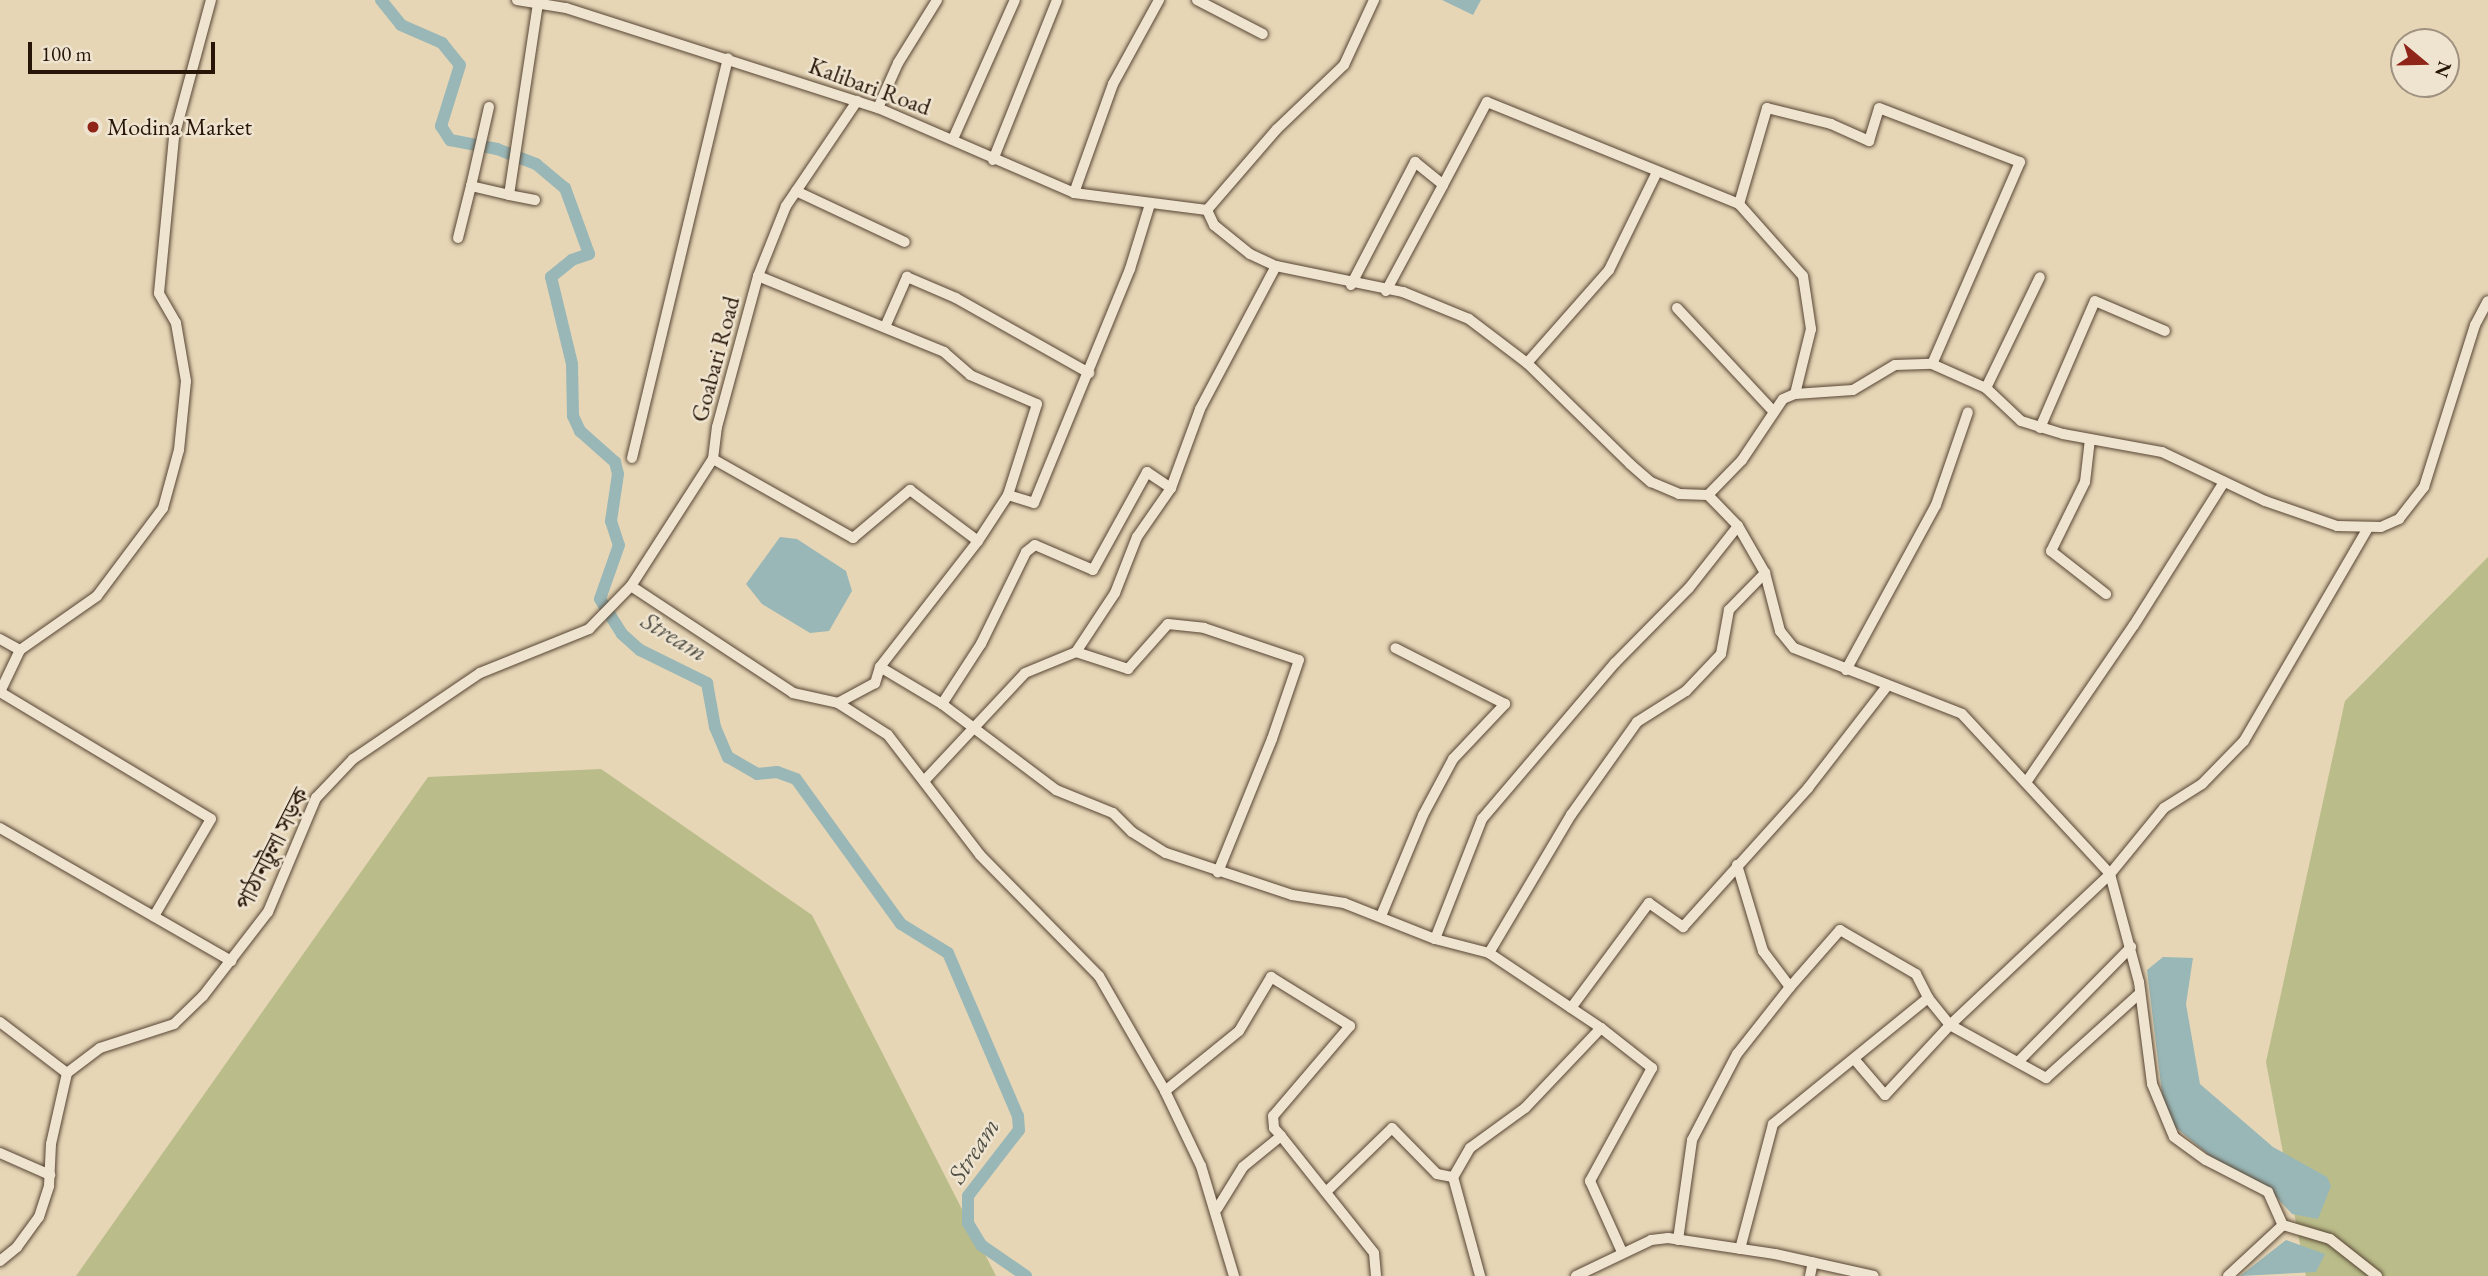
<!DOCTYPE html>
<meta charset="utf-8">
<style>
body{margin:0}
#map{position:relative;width:2488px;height:1276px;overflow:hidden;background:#e6d6b6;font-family:"EB Garamond","Noto Serif Bengali",serif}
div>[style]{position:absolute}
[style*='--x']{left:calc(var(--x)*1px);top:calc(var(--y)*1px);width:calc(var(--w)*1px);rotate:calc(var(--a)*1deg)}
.green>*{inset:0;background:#babc8a}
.water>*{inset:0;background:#99b7b7}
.canal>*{height:12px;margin:-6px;padding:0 6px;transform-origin:6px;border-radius:6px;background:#99b7b7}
.roads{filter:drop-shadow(0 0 2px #574534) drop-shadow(0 0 2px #574534)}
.minor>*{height:10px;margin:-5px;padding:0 5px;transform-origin:5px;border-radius:5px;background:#efe4d0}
.dots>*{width:19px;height:19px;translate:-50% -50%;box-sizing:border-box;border:4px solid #efe4d0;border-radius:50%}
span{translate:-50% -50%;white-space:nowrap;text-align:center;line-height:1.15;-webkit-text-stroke:5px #efe4d0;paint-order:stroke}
.street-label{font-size:24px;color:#271508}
.poi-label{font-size:24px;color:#271508}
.left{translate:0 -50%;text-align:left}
.water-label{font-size:26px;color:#4f4e45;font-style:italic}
.north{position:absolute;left:2390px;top:28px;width:70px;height:70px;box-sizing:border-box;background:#efe4d0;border:2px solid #9f9180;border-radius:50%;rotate:109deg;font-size:19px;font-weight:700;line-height:28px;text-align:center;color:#271508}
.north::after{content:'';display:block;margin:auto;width:24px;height:32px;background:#8f2418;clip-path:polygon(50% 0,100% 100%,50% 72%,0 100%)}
.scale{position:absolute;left:28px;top:42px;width:187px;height:32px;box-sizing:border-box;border:4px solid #271508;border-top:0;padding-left:9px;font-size:21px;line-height:24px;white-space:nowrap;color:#271508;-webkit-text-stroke:5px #efe4d0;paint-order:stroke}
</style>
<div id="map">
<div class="green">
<i style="clip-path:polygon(2488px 557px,2488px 1276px,2306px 1276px,2266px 1062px,2345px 701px)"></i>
<i style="clip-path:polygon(601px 769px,812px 915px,996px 1276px,76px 1276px,428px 777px)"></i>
</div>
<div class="water">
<i style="clip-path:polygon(1442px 0,1481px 0,1473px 15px)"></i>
<i style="clip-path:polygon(780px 537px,797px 539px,846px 571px,852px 591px,829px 631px,810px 633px,762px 604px,746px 584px)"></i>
<i style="clip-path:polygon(2163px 957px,2193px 958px,2186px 1004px,2200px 1084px,2273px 1147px,2327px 1177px,2331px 1186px,2318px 1219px,2292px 1214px,2270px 1190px,2216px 1161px,2174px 1126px,2164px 1109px,2147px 970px)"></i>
<i style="clip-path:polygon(2286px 1240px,2325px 1254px,2316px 1272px,2240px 1276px)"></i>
</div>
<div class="canal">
<i style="--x:381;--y:0;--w:32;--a:51"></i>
<i style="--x:401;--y:25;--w:45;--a:23.7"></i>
<i style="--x:442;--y:43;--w:28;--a:51"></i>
<i style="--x:460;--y:65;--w:64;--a:107.3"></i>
<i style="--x:441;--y:126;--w:17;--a:57"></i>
<i style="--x:450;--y:140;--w:48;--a:10.8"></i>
<i style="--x:497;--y:149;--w:42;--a:21"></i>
<i style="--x:536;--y:164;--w:38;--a:40"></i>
<i style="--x:565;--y:188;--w:70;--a:70"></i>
<i style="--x:589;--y:254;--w:18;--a:161"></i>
<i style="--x:572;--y:260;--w:27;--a:141"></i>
<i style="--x:551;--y:277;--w:89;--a:76.4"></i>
<i style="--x:572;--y:364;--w:52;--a:88.9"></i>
<i style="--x:573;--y:416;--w:17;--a:65"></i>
<i style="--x:580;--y:431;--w:47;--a:41.5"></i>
<i style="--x:615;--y:462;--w:12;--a:76"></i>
<i style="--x:618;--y:474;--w:48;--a:98.5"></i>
<i style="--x:611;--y:521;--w:25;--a:72"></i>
<i style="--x:619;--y:545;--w:57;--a:109.4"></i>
<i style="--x:600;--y:599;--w:41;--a:57.8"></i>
<i style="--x:622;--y:634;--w:24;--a:42"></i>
<i style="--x:640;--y:650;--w:75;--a:26.2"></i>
<i style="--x:707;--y:683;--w:45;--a:79.7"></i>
<i style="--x:715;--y:727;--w:33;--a:67"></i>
<i style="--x:728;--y:757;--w:34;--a:30"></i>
<i style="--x:757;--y:774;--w:20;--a:-6"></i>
<i style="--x:777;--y:772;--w:20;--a:20"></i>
<i style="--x:796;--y:779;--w:179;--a:54.1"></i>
<i style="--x:901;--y:924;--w:55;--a:31.7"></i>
<i style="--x:948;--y:953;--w:177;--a:66.8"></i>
<i style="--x:1018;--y:1116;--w:14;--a:86"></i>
<i style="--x:1019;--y:1130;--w:83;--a:127.7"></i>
<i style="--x:968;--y:1196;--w:27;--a:90"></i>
<i style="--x:968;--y:1223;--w:26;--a:59"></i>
<i style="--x:981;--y:1245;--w:55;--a:34.6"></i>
</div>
<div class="roads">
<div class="minor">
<i style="--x:517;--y:0;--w:50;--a:9.3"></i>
<i style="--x:566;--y:8;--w:328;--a:17.8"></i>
<i style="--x:878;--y:108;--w:214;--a:23.4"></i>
<i style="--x:1074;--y:193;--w:134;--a:7.3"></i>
<i style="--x:1197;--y:0;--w:74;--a:27.3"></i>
<i style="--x:489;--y:107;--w:81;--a:102.8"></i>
<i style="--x:471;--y:186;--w:39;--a:13"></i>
<i style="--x:878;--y:108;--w:49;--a:-66"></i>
<i style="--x:898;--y:63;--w:74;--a:-58.2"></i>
<i style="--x:953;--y:139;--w:152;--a:-66"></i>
<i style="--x:993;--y:160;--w:172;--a:-68.2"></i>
<i style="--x:796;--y:191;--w:120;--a:25.1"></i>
<i style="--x:1074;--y:193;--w:116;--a:-70.3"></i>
<i style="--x:1113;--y:84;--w:96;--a:-61.3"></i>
<i style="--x:535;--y:200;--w:26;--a:-169"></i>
<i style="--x:509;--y:195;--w:193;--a:-81.4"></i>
<i style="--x:1739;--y:204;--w:100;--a:-73.7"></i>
<i style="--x:1767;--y:108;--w:66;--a:14"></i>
<i style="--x:1831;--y:124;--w:42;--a:24.1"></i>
<i style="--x:1869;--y:141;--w:34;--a:-73"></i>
<i style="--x:1879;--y:108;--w:151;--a:21"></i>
<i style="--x:2020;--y:162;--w:220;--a:113.5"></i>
<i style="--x:1207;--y:210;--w:17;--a:65"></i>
<i style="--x:1214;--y:225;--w:46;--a:38.9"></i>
<i style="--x:1250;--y:254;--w:29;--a:25"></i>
<i style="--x:1276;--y:266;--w:130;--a:11.6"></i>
<i style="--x:1403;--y:292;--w:71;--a:22.2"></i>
<i style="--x:1469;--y:319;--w:73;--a:37.2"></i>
<i style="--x:1527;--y:363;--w:144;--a:44.4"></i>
<i style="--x:1630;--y:464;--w:28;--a:41"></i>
<i style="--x:1651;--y:482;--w:30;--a:23"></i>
<i style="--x:1679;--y:494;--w:29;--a:2"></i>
<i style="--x:1708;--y:495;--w:49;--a:-45.8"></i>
<i style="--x:1742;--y:460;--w:73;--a:-56.1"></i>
<i style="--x:1783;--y:399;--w:13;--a:-23"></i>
<i style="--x:1795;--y:394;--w:58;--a:-3.9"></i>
<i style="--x:1853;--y:390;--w:49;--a:-30.8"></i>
<i style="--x:1895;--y:365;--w:37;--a:-2"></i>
<i style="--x:1932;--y:364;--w:59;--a:24"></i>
<i style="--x:1986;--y:388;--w:48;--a:43.3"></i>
<i style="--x:2021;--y:421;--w:44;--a:17.2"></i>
<i style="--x:2063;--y:434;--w:101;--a:10.3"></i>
<i style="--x:2162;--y:452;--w:114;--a:25.4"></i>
<i style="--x:2265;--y:501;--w:76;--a:19.1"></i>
<i style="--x:2337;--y:526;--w:44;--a:1.3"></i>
<i style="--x:2381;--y:527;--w:20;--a:-24"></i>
<i style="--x:2399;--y:519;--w:41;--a:-52"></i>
<i style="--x:2424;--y:487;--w:170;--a:-72.5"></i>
<i style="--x:2475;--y:325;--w:27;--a:-62"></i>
<i style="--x:1207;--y:210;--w:107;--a:-49.2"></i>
<i style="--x:1277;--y:129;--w:93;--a:-43.7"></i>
<i style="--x:1344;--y:65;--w:72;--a:-65.2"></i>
<i style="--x:458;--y:238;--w:54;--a:-76"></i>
<i style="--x:758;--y:276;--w:201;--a:22.2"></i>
<i style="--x:944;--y:352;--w:35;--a:41"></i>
<i style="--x:970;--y:375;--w:73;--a:23.4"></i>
<i style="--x:1037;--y:404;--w:96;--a:107.7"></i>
<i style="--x:1008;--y:495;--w:55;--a:123.1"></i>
<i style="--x:978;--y:541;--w:160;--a:127.9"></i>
<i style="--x:880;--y:667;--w:17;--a:107"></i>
<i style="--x:875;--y:683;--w:42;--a:151.6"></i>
<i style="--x:1351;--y:285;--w:139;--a:-62.5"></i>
<i style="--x:1415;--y:162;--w:36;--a:39"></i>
<i style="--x:1443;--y:185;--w:94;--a:-62.1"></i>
<i style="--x:1487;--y:102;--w:272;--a:22"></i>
<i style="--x:1739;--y:204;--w:96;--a:48.4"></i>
<i style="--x:1803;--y:276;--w:54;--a:81.4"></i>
<i style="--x:1811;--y:329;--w:67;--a:103.8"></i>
<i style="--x:1386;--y:291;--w:120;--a:-61.7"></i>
<i style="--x:1677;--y:308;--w:142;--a:47"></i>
<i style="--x:885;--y:327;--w:55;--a:-66.3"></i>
<i style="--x:907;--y:277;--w:53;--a:23.2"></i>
<i style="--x:956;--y:298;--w:153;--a:29.4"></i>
<i style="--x:1527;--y:363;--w:124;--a:-48.6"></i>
<i style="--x:1609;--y:270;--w:107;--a:-63.9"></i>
<i style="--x:1986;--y:388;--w:123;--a:-64.1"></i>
<i style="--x:2040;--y:428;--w:138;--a:-66.6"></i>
<i style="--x:2095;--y:301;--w:76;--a:23.2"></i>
<i style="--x:2090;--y:439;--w:43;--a:96.6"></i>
<i style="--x:2085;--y:482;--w:77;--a:116.2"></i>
<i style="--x:2051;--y:551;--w:70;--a:38"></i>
<i style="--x:632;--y:458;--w:411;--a:-76.5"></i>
<i style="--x:713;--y:459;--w:161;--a:29.4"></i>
<i style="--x:853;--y:538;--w:75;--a:-40.1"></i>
<i style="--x:910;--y:490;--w:85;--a:36.9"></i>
<i style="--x:1008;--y:495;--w:27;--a:17"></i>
<i style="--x:1034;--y:503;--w:253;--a:-67.7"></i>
<i style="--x:1130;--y:269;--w:68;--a:-72.9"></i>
<i style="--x:1708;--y:495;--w:43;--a:45.9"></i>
<i style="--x:1738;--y:526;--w:54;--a:60.1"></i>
<i style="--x:1765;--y:573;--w:60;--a:75.5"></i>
<i style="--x:1780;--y:631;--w:22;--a:51"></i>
<i style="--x:1794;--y:648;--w:180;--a:21.4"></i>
<i style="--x:1962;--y:714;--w:218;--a:47.2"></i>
<i style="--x:2110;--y:874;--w:112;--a:75"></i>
<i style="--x:2139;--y:982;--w:103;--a:82.7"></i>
<i style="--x:2152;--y:1084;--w:57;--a:67.5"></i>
<i style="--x:2174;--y:1137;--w:39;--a:36"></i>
<i style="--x:2206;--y:1160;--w:70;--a:27.3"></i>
<i style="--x:2268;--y:1192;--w:36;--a:66"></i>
<i style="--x:631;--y:586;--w:194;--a:33.4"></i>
<i style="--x:793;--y:693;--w:46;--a:12.5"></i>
<i style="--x:838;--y:703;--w:59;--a:32.6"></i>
<i style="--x:888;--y:735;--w:151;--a:52.5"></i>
<i style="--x:980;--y:855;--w:170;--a:45.5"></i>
<i style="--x:1099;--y:976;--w:133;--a:60.1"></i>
<i style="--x:1165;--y:1091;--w:83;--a:64.4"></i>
<i style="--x:1201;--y:1166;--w:115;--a:73.3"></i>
<i style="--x:0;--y:639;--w:23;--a:29"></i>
<i style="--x:20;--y:650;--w:94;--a:-35"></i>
<i style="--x:97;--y:596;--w:110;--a:-53.1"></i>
<i style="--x:163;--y:508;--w:60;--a:-74.6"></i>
<i style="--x:179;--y:450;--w:69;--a:-84.2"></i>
<i style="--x:186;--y:381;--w:59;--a:-99.8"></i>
<i style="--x:176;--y:323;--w:34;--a:-120"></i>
<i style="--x:159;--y:293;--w:157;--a:-84.5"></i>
<i style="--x:174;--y:137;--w:142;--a:-74.9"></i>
<i style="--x:20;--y:650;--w:47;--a:115.5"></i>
<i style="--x:0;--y:692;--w:246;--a:31"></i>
<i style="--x:211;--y:819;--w:113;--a:120.4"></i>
<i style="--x:1076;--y:652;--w:55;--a:18.1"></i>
<i style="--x:1128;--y:669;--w:60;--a:-48.4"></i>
<i style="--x:1168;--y:624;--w:36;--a:6"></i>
<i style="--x:1204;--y:628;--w:100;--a:18.6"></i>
<i style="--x:1299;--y:660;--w:83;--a:108.9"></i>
<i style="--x:1272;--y:739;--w:144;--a:112.1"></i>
<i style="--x:880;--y:667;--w:72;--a:30.8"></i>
<i style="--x:942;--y:704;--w:143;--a:37"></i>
<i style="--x:1056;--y:790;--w:61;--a:22"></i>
<i style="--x:1113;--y:813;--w:27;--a:45"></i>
<i style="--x:1132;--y:832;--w:40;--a:32"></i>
<i style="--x:1166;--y:853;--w:133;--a:18.4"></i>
<i style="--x:1292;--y:895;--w:53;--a:8.7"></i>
<i style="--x:1344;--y:903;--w:98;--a:21.6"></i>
<i style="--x:1435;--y:939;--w:56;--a:14.5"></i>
<i style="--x:1489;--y:953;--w:135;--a:33.8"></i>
<i style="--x:1601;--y:1028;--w:110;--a:133.5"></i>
<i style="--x:1525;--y:1108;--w:68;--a:144"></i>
<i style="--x:1470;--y:1148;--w:34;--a:120"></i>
<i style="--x:1453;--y:1177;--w:103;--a:74.7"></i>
<i style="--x:1846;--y:670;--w:188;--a:-61.4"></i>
<i style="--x:1936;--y:505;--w:98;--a:-71"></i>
<i style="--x:942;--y:704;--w:72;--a:-57"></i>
<i style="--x:981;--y:644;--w:102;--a:-63.9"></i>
<i style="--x:1026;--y:552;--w:11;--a:-38"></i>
<i style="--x:1035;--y:545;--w:63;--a:23.3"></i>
<i style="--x:1093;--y:570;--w:112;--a:-61.1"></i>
<i style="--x:1147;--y:472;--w:29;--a:34"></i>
<i style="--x:925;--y:780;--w:146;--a:-46.9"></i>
<i style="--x:1025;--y:673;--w:55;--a:-22.4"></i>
<i style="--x:1076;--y:652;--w:71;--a:-56.5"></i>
<i style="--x:1115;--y:593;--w:60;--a:-68.6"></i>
<i style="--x:1137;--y:537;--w:60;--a:-55.2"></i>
<i style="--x:1171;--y:488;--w:84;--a:-69.8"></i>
<i style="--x:1200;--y:409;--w:162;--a:-62"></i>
<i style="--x:2027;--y:781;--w:189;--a:-55.6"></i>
<i style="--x:2134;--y:625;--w:169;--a:-57.8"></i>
<i style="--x:0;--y:828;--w:267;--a:29.9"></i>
<i style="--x:1381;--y:916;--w:109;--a:-67.4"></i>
<i style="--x:1423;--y:815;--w:64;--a:-61.8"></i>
<i style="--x:1453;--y:759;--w:76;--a:-46.6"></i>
<i style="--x:1505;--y:704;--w:123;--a:-153"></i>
<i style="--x:1435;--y:939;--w:129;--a:-68.6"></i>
<i style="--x:1482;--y:819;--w:205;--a:-49.6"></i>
<i style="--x:1615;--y:663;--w:105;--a:-45.4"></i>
<i style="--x:1689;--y:588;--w:79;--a:-51.7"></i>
<i style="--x:1489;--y:953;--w:161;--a:-59.3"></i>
<i style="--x:1571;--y:815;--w:114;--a:-54.6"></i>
<i style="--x:1637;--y:722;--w:58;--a:-32.3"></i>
<i style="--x:1686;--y:691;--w:51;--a:-46.6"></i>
<i style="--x:1721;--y:654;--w:45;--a:-79.7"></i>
<i style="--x:1729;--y:610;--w:52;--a:-45.8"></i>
<i style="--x:1790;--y:987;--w:76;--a:-48.7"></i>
<i style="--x:1840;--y:930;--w:88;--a:30.1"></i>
<i style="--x:1916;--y:974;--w:27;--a:63"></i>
<i style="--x:1928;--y:998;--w:35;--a:51"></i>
<i style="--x:1950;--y:1025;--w:110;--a:28.9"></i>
<i style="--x:2046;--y:1078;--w:127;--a:-42.1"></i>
<i style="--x:1571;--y:1008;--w:131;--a:-53.4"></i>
<i style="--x:1649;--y:903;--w:42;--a:35.2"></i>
<i style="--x:1683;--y:927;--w:187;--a:-48"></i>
<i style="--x:1808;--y:788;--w:129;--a:-52.2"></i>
<i style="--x:0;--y:1022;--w:84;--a:37.3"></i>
<i style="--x:1601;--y:1028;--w:65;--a:38.1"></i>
<i style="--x:1652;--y:1068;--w:129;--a:118.8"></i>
<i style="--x:1590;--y:1181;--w:78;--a:65.7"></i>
<i style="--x:1855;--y:1060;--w:46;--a:49.4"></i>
<i style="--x:1885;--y:1095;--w:96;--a:-47.1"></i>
<i style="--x:1950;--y:1025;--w:220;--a:-43.3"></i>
<i style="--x:2110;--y:874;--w:85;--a:-50.7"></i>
<i style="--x:2164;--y:808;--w:45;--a:-32.3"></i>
<i style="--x:2202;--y:784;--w:60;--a:-45.7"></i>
<i style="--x:2244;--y:741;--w:246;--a:-59.8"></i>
<i style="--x:2019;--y:1061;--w:160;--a:-45.5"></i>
<i style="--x:1165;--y:1091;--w:95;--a:-39"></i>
<i style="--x:1239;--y:1031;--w:63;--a:-59.3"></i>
<i style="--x:1271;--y:977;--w:93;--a:31.8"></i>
<i style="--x:1350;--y:1026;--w:118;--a:130.5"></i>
<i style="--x:1273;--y:1116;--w:12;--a:85"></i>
<i style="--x:1274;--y:1128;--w:11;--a:49"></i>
<i style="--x:1281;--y:1136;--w:49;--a:140.8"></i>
<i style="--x:1243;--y:1167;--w:49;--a:121.8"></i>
<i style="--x:1281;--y:1136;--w:149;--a:51.5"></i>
<i style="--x:1374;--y:1253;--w:23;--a:85"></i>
<i style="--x:0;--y:1153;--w:55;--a:23.7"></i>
<i style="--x:1326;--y:1192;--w:92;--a:-44.1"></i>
<i style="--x:1392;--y:1128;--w:64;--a:45.6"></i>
<i style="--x:1437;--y:1174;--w:16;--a:11"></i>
<i style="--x:1678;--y:1240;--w:101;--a:-82"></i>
<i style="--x:1692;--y:1140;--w:97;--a:-62.4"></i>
<i style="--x:1737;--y:1054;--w:85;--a:-51.7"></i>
<i style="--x:1790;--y:987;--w:45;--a:-126.9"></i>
<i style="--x:1763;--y:951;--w:90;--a:-106.8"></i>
<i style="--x:1740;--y:1249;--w:129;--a:-75.2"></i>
<i style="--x:1773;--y:1124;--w:200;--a:-39.1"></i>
<i style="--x:0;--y:1261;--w:22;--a:-39"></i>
<i style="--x:17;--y:1247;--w:37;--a:-54"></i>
<i style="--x:39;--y:1217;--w:33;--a:-72"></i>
<i style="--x:49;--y:1186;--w:42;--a:-87.3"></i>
<i style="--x:51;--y:1144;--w:73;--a:-77.3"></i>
<i style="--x:67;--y:1073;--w:41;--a:-37.1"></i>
<i style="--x:100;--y:1048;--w:78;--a:-18"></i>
<i style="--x:174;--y:1024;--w:40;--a:-44"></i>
<i style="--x:203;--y:996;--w:106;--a:-52.3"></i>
<i style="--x:268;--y:912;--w:124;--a:-67.2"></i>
<i style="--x:316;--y:798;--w:54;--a:-46.5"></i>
<i style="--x:353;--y:759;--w:153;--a:-34.1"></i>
<i style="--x:480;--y:673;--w:118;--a:-22"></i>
<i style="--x:589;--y:629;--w:60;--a:-45.7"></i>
<i style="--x:631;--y:586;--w:151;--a:-57.2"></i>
<i style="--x:713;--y:459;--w:32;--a:-83"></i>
<i style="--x:717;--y:427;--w:156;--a:-74.8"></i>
<i style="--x:758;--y:276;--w:75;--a:-68.2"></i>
<i style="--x:786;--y:206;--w:127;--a:-55.9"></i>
<i style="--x:1576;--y:1276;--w:83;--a:-25.6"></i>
<i style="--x:1651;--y:1240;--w:17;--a:-7"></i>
<i style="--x:1668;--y:1238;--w:108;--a:8.5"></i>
<i style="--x:1775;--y:1254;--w:101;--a:12.5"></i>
<i style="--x:1810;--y:1276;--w:14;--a:-78"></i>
<i style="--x:2228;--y:1276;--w:75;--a:-42.8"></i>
<i style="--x:2283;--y:1225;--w:49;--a:16.6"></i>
<i style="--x:2330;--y:1239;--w:60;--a:38.2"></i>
</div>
</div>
<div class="dots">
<i style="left:93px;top:127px;background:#8f2418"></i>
</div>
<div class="street-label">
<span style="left:870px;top:86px;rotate:20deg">Kalibari Road</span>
<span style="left:715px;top:359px;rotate:-75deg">Goabari Road</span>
<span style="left:272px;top:849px;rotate:-63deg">পাঠানটুলা সড়ক</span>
</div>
<div class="poi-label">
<span class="left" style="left:107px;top:127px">Modina Market</span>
</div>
<div class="water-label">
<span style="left:674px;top:637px;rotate:31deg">Stream</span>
<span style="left:974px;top:1151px;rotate:-57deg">Stream</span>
</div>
<div class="north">N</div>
<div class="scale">100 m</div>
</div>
